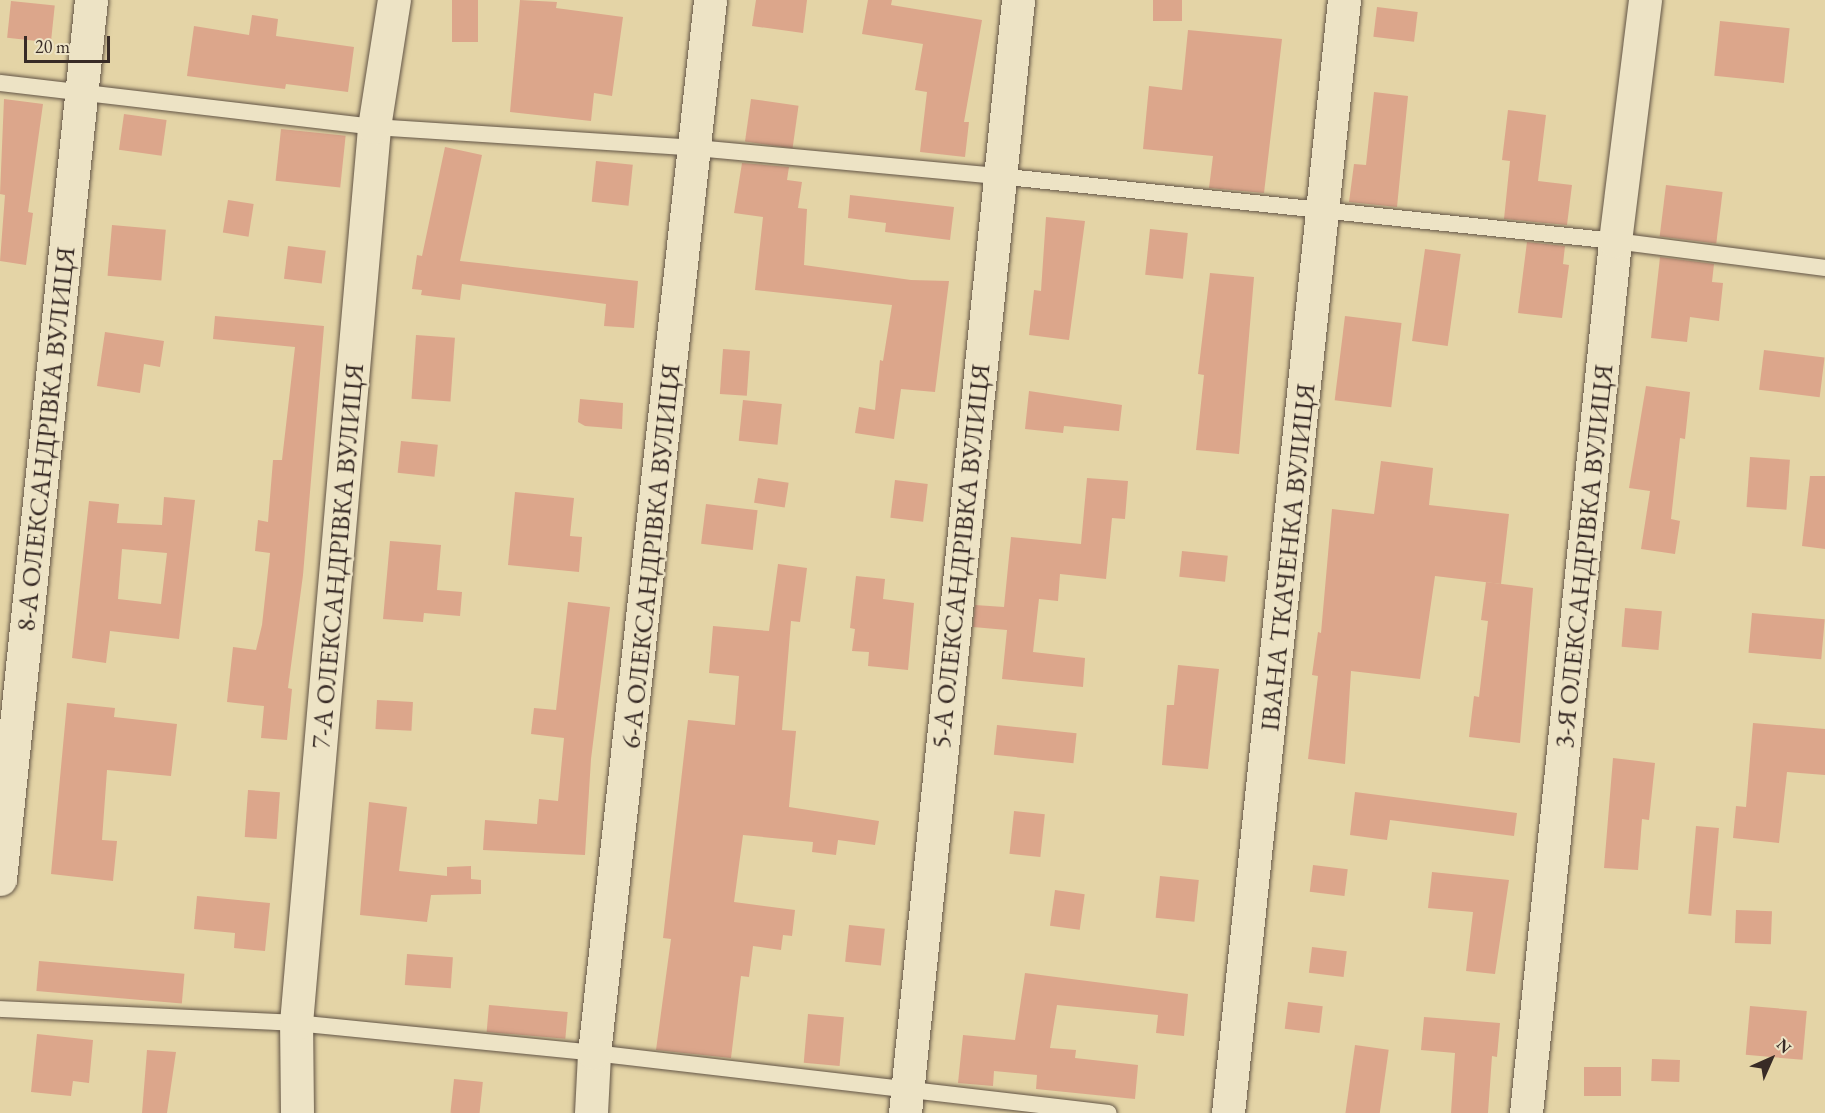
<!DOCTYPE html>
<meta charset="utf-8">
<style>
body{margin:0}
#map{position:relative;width:1825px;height:1113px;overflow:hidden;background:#e4d4a6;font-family:"EB Garamond",serif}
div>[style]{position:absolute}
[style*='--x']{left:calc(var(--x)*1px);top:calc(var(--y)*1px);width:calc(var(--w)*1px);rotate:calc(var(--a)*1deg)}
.building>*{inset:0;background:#dca68b;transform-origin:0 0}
.roads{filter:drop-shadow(0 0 2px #635546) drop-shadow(0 0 2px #635546)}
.lane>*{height:16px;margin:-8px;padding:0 8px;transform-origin:8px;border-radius:8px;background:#ede3c5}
.street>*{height:33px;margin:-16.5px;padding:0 16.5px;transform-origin:16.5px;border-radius:16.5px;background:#ede3c5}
.secondary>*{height:33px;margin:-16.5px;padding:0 16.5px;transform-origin:16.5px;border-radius:16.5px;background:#ede3c5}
span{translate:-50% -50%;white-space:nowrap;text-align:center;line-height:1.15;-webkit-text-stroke:5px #ede3c5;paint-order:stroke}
.street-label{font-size:27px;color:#382b26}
.north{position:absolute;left:1741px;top:1029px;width:60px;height:60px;-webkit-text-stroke:4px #ede3c5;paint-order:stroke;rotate:45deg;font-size:16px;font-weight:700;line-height:24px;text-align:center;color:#382b26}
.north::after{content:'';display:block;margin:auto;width:21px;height:27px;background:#382b26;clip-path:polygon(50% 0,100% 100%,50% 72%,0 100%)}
.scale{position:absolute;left:24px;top:36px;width:86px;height:27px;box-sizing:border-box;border:3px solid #382b26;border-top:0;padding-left:8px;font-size:18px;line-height:21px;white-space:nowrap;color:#382b26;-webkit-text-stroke:4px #ede3c5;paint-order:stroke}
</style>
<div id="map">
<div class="building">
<i style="left:452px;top:0;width:26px;height:42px"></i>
<i style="clip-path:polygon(520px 0,557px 2px,556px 8px,623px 17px,612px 96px,594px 93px,591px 121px,510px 112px)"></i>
<i style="clip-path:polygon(756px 0,807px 0,803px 33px,752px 26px)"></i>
<i style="clip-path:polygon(868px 0,892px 0,891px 5px,982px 20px,964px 122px,969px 122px,965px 157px,920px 152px,927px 92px,915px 90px,923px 44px,862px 34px)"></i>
<i style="left:1153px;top:0;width:29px;height:21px"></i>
<i style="left:11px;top:1px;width:44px;height:37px;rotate:6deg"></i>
<i style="left:1377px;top:7px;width:41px;height:30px;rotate:7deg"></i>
<i style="clip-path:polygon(252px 15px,278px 19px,276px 36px,354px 47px,348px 92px,286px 84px,285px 89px,187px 76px,194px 26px,249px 35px)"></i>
<i style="left:1720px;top:21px;width:70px;height:55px;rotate:6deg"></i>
<i style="clip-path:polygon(1188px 30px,1282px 39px,1264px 193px,1209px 188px,1213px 156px,1143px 149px,1149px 86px,1182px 90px)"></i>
<i style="clip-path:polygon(1374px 92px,1408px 96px,1397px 207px,1349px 202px,1354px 164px,1366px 165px)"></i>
<i style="clip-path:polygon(4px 99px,43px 104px,28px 212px,33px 213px,26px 265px,0 261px,5px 195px,0 194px)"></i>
<i style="left:751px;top:99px;width:48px;height:43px;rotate:8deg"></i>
<i style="clip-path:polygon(1508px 110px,1546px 115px,1538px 181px,1572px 185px,1567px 225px,1504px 219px,1510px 161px,1502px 160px)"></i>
<i style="left:124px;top:114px;width:43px;height:36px;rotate:8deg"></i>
<i style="left:281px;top:129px;width:65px;height:52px;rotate:6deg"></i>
<i style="clip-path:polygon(445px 147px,482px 155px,460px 261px,638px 281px,634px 328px,604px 326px,606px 304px,462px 284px,460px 300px,421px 295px,422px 290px,412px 289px,417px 255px,422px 256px)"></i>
<i style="left:596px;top:161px;width:37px;height:41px;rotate:6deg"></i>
<i style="clip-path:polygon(742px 163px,789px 167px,787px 180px,802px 182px,798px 208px,807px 209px,804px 265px,911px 280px,949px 281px,935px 392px,901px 389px,894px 439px,855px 433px,859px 407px,875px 410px,880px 360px,883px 361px,892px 305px,755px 290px,763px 217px,734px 213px)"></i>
<i style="left:1666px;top:185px;width:57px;height:52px;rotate:7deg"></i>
<i style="clip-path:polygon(850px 195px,954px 207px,950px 240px,885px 232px,886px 223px,848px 218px)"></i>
<i style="left:228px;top:200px;width:26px;height:33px;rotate:9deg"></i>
<i style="clip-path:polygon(1046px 217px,1085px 221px,1069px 340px,1029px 335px,1034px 290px,1041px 291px)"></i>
<i style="left:112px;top:225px;width:54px;height:51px;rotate:5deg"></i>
<i style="left:1150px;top:229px;width:38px;height:46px;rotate:6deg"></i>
<i style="clip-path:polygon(1527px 242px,1565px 246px,1563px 264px,1569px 265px,1562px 318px,1518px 313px)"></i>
<i style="left:288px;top:246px;width:38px;height:33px;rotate:7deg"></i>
<i style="left:1425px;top:249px;width:36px;height:93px;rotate:8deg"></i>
<i style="clip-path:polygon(1660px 257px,1714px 264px,1712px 282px,1723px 283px,1719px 321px,1690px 317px,1687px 342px,1651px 338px)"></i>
<i style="clip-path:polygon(1210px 273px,1254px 277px,1239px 454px,1196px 450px,1204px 375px,1198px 374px)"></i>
<i style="clip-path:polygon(215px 316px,324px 326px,303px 575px,288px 688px,292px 689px,287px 740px,261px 738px,264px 706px,227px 702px,233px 647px,256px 650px,262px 625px,270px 553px,255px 551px,258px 520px,268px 522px,273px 460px,282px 460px,295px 347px,213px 339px)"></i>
<i style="left:1345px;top:316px;width:57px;height:85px;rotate:7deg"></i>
<i style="clip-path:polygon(105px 332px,164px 341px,160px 367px,144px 364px,140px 393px,97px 386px)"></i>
<i style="left:416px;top:335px;width:39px;height:64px;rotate:4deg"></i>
<i style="left:723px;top:349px;width:27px;height:45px;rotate:4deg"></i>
<i style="left:1764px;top:350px;width:61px;height:40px;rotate:7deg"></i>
<i style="clip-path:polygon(1646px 386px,1690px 392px,1685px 439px,1680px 438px,1671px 519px,1680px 521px,1675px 554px,1641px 549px,1650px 491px,1629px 488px)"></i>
<i style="clip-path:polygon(1029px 391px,1122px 405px,1119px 431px,1064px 426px,1063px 433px,1025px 429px)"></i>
<i style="clip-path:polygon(580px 399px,623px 403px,622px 429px,585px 426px,578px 422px)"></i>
<i style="left:743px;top:400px;width:39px;height:41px;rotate:6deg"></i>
<i style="left:401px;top:441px;width:37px;height:32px;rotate:6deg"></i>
<i style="left:1750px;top:457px;width:40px;height:50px;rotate:4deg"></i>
<i style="clip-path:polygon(1381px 461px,1433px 468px,1429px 505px,1509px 514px,1501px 584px,1435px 576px,1420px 679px,1351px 671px,1345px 764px,1308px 759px,1318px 676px,1312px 675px,1318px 632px,1321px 633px,1332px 509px,1374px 514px)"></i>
<i style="clip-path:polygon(1810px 476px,1825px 476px,1825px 549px,1802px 546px)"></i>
<i style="left:758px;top:478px;width:31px;height:25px;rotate:9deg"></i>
<i style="clip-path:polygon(1087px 478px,1128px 481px,1125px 519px,1112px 518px,1106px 579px,1060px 574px,1058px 601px,1039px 599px,1033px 652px,1085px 658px,1083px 687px,1002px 679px,1007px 630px,973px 627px,975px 605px,1004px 607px,1011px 537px,1081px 544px)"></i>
<i style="left:895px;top:480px;width:33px;height:38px;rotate:7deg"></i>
<i style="clip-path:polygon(515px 492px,574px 498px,570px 536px,582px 537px,579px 572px,508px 565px)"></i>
<i style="clip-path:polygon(evenodd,164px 497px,195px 500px,179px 639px,110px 631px,106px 663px,72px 658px,89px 501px,119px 504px,117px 523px,162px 525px,164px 497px,122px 549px,167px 553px,161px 604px,118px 599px,122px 549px)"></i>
<i style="left:706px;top:504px;width:52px;height:40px;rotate:7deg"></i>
<i style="clip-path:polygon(390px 541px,441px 545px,437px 590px,462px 592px,460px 616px,424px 613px,423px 622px,383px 619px)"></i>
<i style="left:1182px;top:551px;width:46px;height:26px;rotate:6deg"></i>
<i style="clip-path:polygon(778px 564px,807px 568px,800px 622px,791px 621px,782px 730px,796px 731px,789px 807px,879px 821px,875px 845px,838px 840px,836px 855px,812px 852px,813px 842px,743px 835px,734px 902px,795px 910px,792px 936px,783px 935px,781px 950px,753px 946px,749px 977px,741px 976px,731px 1058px,656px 1050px,671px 939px,663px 938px,688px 720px,735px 725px,739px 676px,709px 673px,713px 626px,769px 631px)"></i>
<i style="clip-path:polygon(856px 576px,885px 579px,883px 599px,914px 603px,908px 670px,868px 666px,869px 652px,852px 651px,855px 629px,850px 628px)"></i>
<i style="clip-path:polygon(1486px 582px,1533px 588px,1520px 743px,1469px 737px,1474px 696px,1479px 697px,1488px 621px,1481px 620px)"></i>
<i style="clip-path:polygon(568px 602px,610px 607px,591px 759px,585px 855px,483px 850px,485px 820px,537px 824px,539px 799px,558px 801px,564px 738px,531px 734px,534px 708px,556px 710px)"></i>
<i style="left:1625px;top:608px;width:37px;height:39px;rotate:5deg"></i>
<i style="left:1752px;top:613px;width:73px;height:40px;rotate:5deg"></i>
<i style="clip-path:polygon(1178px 665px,1219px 669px,1208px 769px,1162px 765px,1167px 705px,1174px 705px)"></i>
<i style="left:377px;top:700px;width:36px;height:29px;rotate:3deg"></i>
<i style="clip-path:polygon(67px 703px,115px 708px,114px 717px,177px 724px,171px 776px,107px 770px,102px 840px,117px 841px,113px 881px,51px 874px)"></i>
<i style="clip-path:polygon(1753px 723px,1825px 729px,1825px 775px,1787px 772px,1779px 843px,1733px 838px,1736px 806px,1746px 807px)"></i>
<i style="left:997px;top:725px;width:80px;height:30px;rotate:6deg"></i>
<i style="clip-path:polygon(1613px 758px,1655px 763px,1649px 820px,1642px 819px,1638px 870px,1604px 868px)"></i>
<i style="left:248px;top:790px;width:32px;height:47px;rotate:4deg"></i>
<i style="clip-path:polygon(1355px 792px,1517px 813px,1514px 836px,1390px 820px,1387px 840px,1350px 835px)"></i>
<i style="clip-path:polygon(369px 802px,407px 807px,399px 871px,447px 876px,447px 867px,471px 866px,471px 879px,481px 880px,481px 894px,431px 895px,427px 922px,360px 915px)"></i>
<i style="left:1014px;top:811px;width:31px;height:43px;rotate:6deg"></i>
<i style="left:1696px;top:826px;width:23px;height:88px;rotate:5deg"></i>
<i style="left:1313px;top:865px;width:35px;height:27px;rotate:7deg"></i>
<i style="clip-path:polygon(1432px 872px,1509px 880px,1495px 974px,1466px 971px,1473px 912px,1428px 908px)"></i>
<i style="left:1160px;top:876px;width:39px;height:42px;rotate:6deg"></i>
<i style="left:1055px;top:890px;width:30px;height:36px;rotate:8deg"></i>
<i style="clip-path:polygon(197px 896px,270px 903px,265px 951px,234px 948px,235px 933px,194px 929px)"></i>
<i style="left:1736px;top:910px;width:36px;height:33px;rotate:2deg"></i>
<i style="left:849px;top:925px;width:36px;height:37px;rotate:6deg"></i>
<i style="left:1312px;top:947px;width:35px;height:26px;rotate:7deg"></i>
<i style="left:407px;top:954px;width:46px;height:31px;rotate:4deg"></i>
<i style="left:39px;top:961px;width:146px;height:30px;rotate:5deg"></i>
<i style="clip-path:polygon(1025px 973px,1188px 994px,1184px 1036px,1156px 1033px,1158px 1015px,1057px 1005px,1050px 1048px,1076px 1050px,1075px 1058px,1138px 1065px,1135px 1099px,1036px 1089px,1037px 1075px,994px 1071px,993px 1086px,958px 1083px,963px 1035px,1015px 1040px)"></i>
<i style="left:1288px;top:1002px;width:35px;height:27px;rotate:7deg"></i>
<i style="left:489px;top:1005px;width:79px;height:27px;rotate:5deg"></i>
<i style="left:1750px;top:1006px;width:57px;height:49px;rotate:5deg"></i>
<i style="left:808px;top:1014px;width:36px;height:49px;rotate:5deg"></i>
<i style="clip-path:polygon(1424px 1017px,1500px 1023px,1497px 1057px,1492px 1056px,1488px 1113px,1451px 1113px,1455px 1053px,1421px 1050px)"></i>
<i style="clip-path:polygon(37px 1034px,93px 1040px,89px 1083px,73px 1081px,71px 1096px,31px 1092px)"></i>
<i style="left:1355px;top:1045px;width:34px;height:69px;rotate:8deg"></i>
<i style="clip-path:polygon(147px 1050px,176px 1052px,167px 1113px,142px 1113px)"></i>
<i style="left:1652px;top:1059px;width:28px;height:22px;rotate:2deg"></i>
<i style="left:1584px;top:1067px;width:37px;height:29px"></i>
<i style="left:454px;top:1079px;width:29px;height:34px;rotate:6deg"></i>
</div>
<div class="roads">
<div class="lane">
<i style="--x:0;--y:83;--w:377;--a:6.7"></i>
<i style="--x:374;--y:127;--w:323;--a:3.7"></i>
<i style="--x:696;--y:148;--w:303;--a:5.3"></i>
<i style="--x:998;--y:176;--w:620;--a:6.01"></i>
<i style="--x:1615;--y:241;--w:212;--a:7.3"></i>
<i style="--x:0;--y:1009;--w:296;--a:2.7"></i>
<i style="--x:296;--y:1023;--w:300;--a:5.7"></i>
<i style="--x:594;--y:1053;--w:518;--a:6.65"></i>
</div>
<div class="street">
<i style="--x:0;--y:879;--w:884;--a:-84.09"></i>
<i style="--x:297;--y:1113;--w:90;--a:-90.6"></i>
<i style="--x:296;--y:1023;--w:899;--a:-85.02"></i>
<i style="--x:374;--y:127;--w:129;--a:-81.1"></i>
<i style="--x:591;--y:1113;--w:60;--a:-87.1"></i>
<i style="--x:594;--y:1053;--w:1059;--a:-83.71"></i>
<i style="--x:905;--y:1113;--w:1119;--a:-84.2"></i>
<i style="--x:1526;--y:1113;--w:877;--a:-84.17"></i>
<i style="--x:1615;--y:241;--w:243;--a:-82.9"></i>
</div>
<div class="secondary">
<i style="--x:1228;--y:1113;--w:1119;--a:-84.05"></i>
</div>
</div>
<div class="street-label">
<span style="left:45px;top:439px;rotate:-84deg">8-А ОЛЕКСАНДРІВКА ВУЛИЦЯ</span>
<span style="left:337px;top:556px;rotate:-85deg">7-А ОЛЕКСАНДРІВКА ВУЛИЦЯ</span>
<span style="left:650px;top:556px;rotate:-84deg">6-А ОЛЕКСАНДРІВКА ВУЛИЦЯ</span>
<span style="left:960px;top:556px;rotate:-84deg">5-А ОЛЕКСАНДРІВКА ВУЛИЦЯ</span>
<span style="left:1583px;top:556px;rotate:-84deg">3-Я ОЛЕКСАНДРІВКА ВУЛИЦЯ</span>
<span style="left:1287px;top:557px;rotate:-84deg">ІВАНА ТКАЧЕНКА ВУЛИЦЯ</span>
</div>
<div class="north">N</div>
<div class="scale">20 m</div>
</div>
